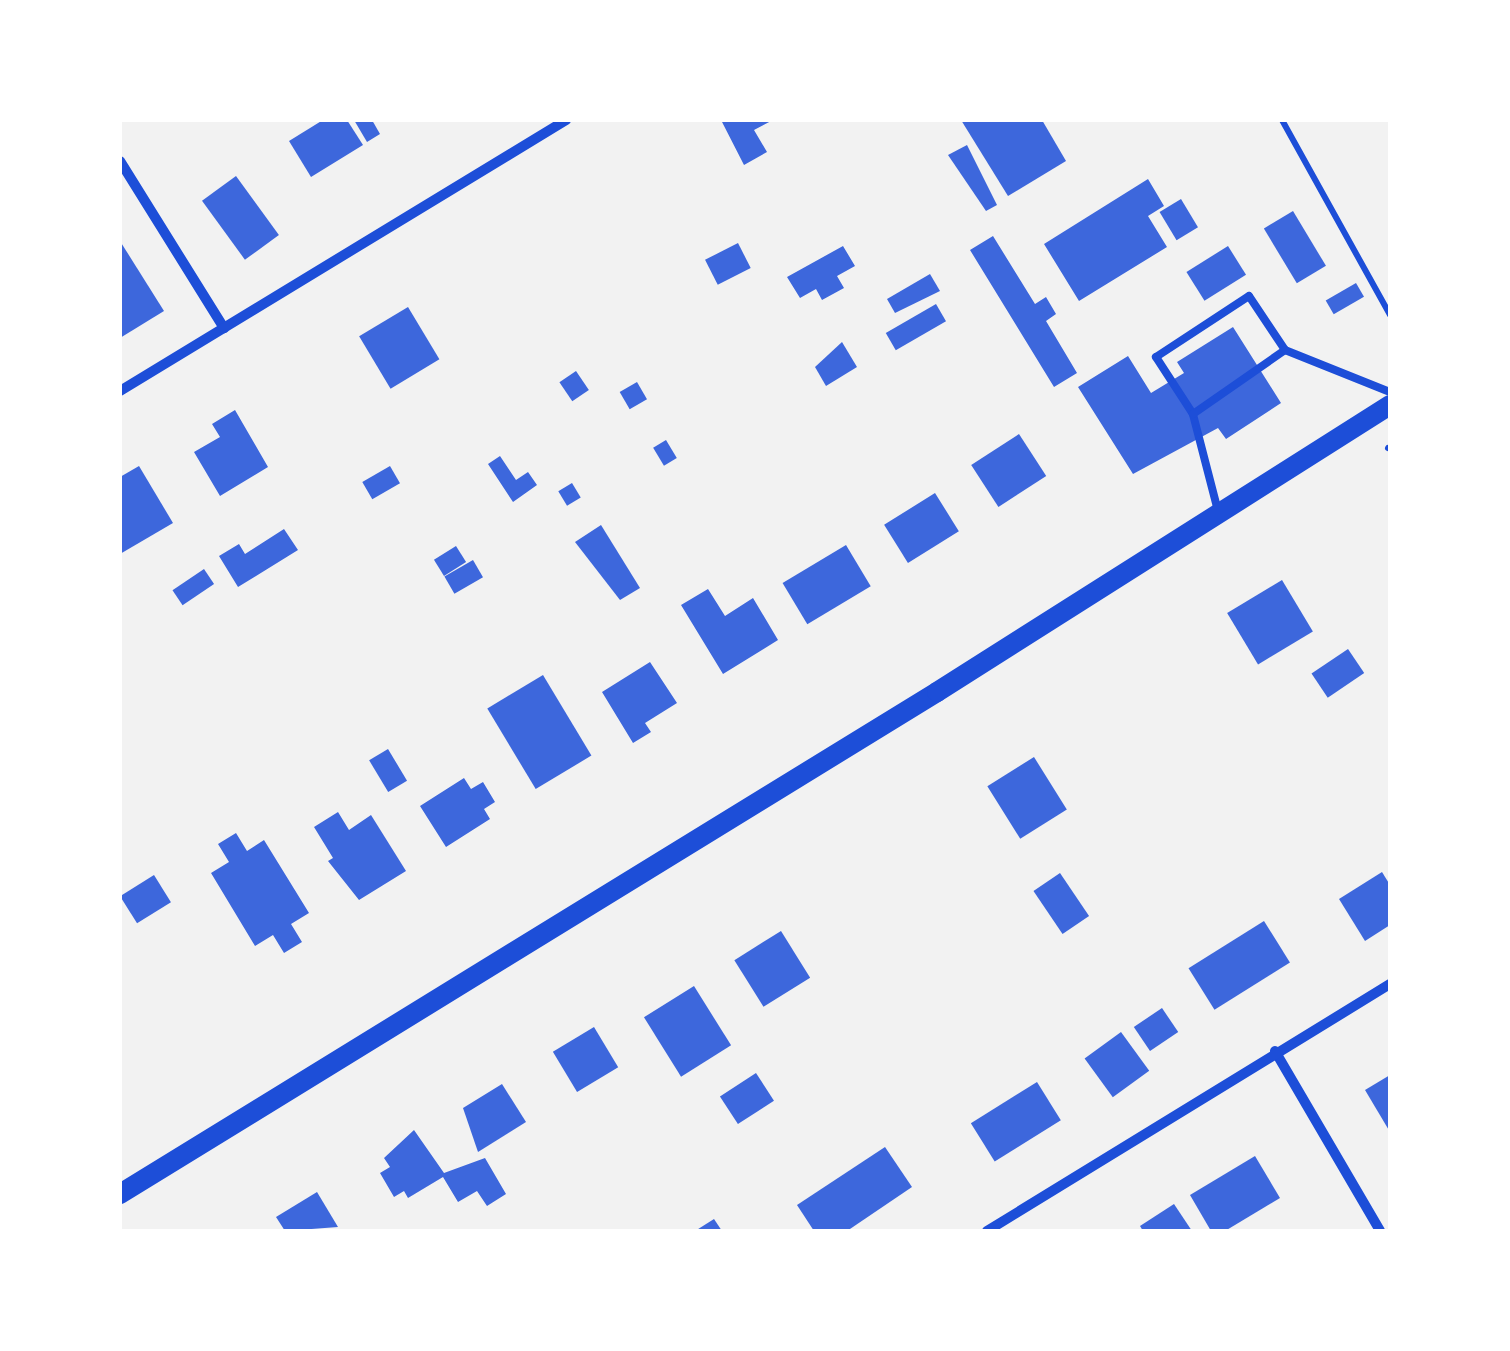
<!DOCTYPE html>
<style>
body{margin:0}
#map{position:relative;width:1510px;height:1351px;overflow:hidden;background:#f2f2f2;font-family:"Asap Condensed",sans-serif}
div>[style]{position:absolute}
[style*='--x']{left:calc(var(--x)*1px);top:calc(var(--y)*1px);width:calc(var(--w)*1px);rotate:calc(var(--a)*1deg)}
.building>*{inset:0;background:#3d67dc;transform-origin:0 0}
.path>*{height:6px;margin:-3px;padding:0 3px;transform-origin:3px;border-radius:3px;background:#1d4ed8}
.service>*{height:8px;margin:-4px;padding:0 4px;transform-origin:4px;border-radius:4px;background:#1d4ed8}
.minor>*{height:10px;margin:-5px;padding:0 5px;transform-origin:5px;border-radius:5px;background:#1d4ed8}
.secondary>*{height:20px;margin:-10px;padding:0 10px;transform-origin:10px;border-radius:10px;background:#1d4ed8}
span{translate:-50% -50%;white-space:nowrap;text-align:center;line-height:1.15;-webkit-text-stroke:8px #fff;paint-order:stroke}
.frame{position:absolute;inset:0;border:122px solid #fff;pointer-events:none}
</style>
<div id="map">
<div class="building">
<i style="clip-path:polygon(323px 120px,347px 120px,363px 145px,311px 177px,289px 141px)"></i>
<i style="clip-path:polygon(354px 120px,372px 120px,380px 134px,367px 142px)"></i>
<i style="clip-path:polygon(721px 120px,773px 120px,754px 130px,767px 152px,744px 165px)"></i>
<i style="clip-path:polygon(961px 120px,1042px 120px,1066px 161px,1008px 196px)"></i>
<i style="clip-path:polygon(967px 145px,997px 205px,986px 211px,948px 155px)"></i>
<i style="left:236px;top:176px;width:73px;height:42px;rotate:54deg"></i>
<i style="clip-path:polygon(1148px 179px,1164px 206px,1148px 216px,1167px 247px,1079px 301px,1044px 244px)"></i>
<i style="left:1181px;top:199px;width:33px;height:25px;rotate:59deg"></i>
<i style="left:1293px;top:211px;width:64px;height:34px;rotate:59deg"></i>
<i style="clip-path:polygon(993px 236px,1035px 304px,1046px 297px,1056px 314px,1046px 321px,1077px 373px,1054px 387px,970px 250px)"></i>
<i style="clip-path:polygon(120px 241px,164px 311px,120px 338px)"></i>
<i style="left:738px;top:243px;width:28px;height:37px;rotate:63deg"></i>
<i style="clip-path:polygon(843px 246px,855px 266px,837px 276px,844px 288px,822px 300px,816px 289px,800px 298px,787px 277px)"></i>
<i style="left:1228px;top:246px;width:34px;height:49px;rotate:58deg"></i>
<i style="clip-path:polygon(930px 274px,940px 291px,895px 313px,887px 299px)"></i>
<i style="left:1356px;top:283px;width:16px;height:35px;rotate:60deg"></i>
<i style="left:936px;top:304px;width:20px;height:58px;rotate:60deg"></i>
<i style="left:408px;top:307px;width:61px;height:57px;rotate:59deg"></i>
<i style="clip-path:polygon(1233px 327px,1281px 403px,1226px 439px,1218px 428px,1133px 474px,1078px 387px,1128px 356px,1151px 393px,1184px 373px,1177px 362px)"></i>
<i style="clip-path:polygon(842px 342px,857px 367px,826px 386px,815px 367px)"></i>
<i style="left:576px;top:371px;width:23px;height:20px;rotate:56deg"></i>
<i style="left:637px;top:382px;width:20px;height:20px;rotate:60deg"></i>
<i style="clip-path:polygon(235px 410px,268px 467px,220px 496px,194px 452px,220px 437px,212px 424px)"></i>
<i style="left:1019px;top:434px;width:50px;height:57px;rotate:57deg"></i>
<i style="left:666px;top:440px;width:21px;height:15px;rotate:59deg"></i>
<i style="clip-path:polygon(500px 456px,516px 480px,528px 472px,537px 485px,513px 502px,488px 464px)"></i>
<i style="clip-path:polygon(139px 466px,173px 523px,120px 554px,120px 477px)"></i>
<i style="left:390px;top:466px;width:20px;height:32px;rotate:60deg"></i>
<i style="left:572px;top:483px;width:17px;height:16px;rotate:59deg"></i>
<i style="left:935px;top:493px;width:45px;height:60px;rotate:58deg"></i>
<i style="clip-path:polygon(601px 525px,640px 588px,620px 600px,575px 542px)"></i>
<i style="clip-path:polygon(284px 529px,298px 550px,238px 587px,219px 556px,239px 544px,245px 554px)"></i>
<i style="left:846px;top:545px;width:48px;height:74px;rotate:59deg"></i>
<i style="left:456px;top:546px;width:19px;height:26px;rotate:58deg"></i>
<i style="left:473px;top:560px;width:20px;height:33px;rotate:60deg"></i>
<i style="left:204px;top:569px;width:18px;height:38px;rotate:56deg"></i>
<i style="left:1282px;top:580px;width:60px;height:64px;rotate:59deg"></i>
<i style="clip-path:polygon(708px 589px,725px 616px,753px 598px,778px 640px,723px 674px,681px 605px)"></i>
<i style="left:1348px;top:649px;width:29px;height:44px;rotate:56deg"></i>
<i style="clip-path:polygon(650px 662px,677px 703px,645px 723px,651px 732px,633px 743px,602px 692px)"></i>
<i style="left:543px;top:675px;width:94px;height:65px;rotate:59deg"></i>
<i style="left:388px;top:749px;width:37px;height:22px;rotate:59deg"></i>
<i style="left:1034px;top:757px;width:62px;height:55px;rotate:58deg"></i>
<i style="clip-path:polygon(464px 778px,471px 789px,483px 782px,495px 802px,484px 809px,490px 819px,446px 847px,420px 806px)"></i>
<i style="clip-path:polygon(338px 812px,349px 830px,371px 815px,406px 871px,359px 900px,328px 861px,333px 858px,314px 827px)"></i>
<i style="clip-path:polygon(236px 833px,247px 851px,264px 840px,309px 913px,291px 924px,302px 942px,284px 953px,273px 935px,255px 946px,211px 873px,229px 862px,218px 844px)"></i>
<i style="clip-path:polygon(1382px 872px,1390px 885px,1390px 925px,1365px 941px,1339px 899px)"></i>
<i style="left:1060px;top:873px;width:52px;height:32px;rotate:56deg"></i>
<i style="left:154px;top:875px;width:32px;height:40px;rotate:58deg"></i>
<i style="left:1264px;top:921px;width:49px;height:89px;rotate:58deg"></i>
<i style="left:781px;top:931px;width:55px;height:55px;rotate:58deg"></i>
<i style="left:694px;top:986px;width:70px;height:59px;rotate:58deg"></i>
<i style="left:1162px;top:1008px;width:29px;height:34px;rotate:56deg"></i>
<i style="left:594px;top:1027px;width:47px;height:48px;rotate:59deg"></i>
<i style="left:1121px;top:1032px;width:48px;height:45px;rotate:54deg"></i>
<i style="left:756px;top:1073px;width:33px;height:43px;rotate:57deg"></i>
<i style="clip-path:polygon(1390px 1075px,1390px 1132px,1365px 1090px)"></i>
<i style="left:1037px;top:1082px;width:45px;height:78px;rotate:58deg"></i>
<i style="clip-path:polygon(502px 1084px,526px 1122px,478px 1152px,463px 1108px)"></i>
<i style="clip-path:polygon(414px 1130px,444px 1173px,485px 1158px,506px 1194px,487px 1206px,477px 1191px,458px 1202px,443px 1177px,408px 1198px,404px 1191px,394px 1197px,380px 1173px,390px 1167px,384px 1158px)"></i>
<i style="clip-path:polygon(885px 1147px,912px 1187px,847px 1231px,814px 1231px,797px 1205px)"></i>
<i style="clip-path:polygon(1255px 1156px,1280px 1198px,1225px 1231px,1211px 1231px,1190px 1195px)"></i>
<i style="clip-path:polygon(317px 1192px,338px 1227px,285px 1231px,276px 1217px)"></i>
<i style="clip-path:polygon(1174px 1204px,1192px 1231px,1143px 1231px,1140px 1226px)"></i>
<i style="clip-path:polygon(714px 1219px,722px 1231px,695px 1231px)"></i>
</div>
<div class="path">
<i style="--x:1282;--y:120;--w:223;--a:61"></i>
<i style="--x:1388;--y:448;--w:2;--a:27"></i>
</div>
<div class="service">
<i style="--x:1193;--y:414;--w:68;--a:-123"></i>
<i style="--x:1156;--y:357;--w:111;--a:-33.3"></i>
<i style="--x:1249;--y:296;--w:65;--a:56.3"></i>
<i style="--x:1218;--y:511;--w:100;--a:-104.5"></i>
<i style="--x:1193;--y:414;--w:112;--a:-34.8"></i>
<i style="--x:1285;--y:350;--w:113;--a:21.8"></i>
</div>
<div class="minor">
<i style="--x:120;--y:161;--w:197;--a:58.1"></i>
<i style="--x:120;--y:391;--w:522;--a:-31.28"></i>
<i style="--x:1275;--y:1051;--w:208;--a:59.7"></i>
<i style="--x:987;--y:1231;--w:473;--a:-31.5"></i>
</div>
<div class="secondary">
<i style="--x:120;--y:1194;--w:959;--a:-31.57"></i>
<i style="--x:937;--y:692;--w:536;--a:-32.36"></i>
</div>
<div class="frame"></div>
</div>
